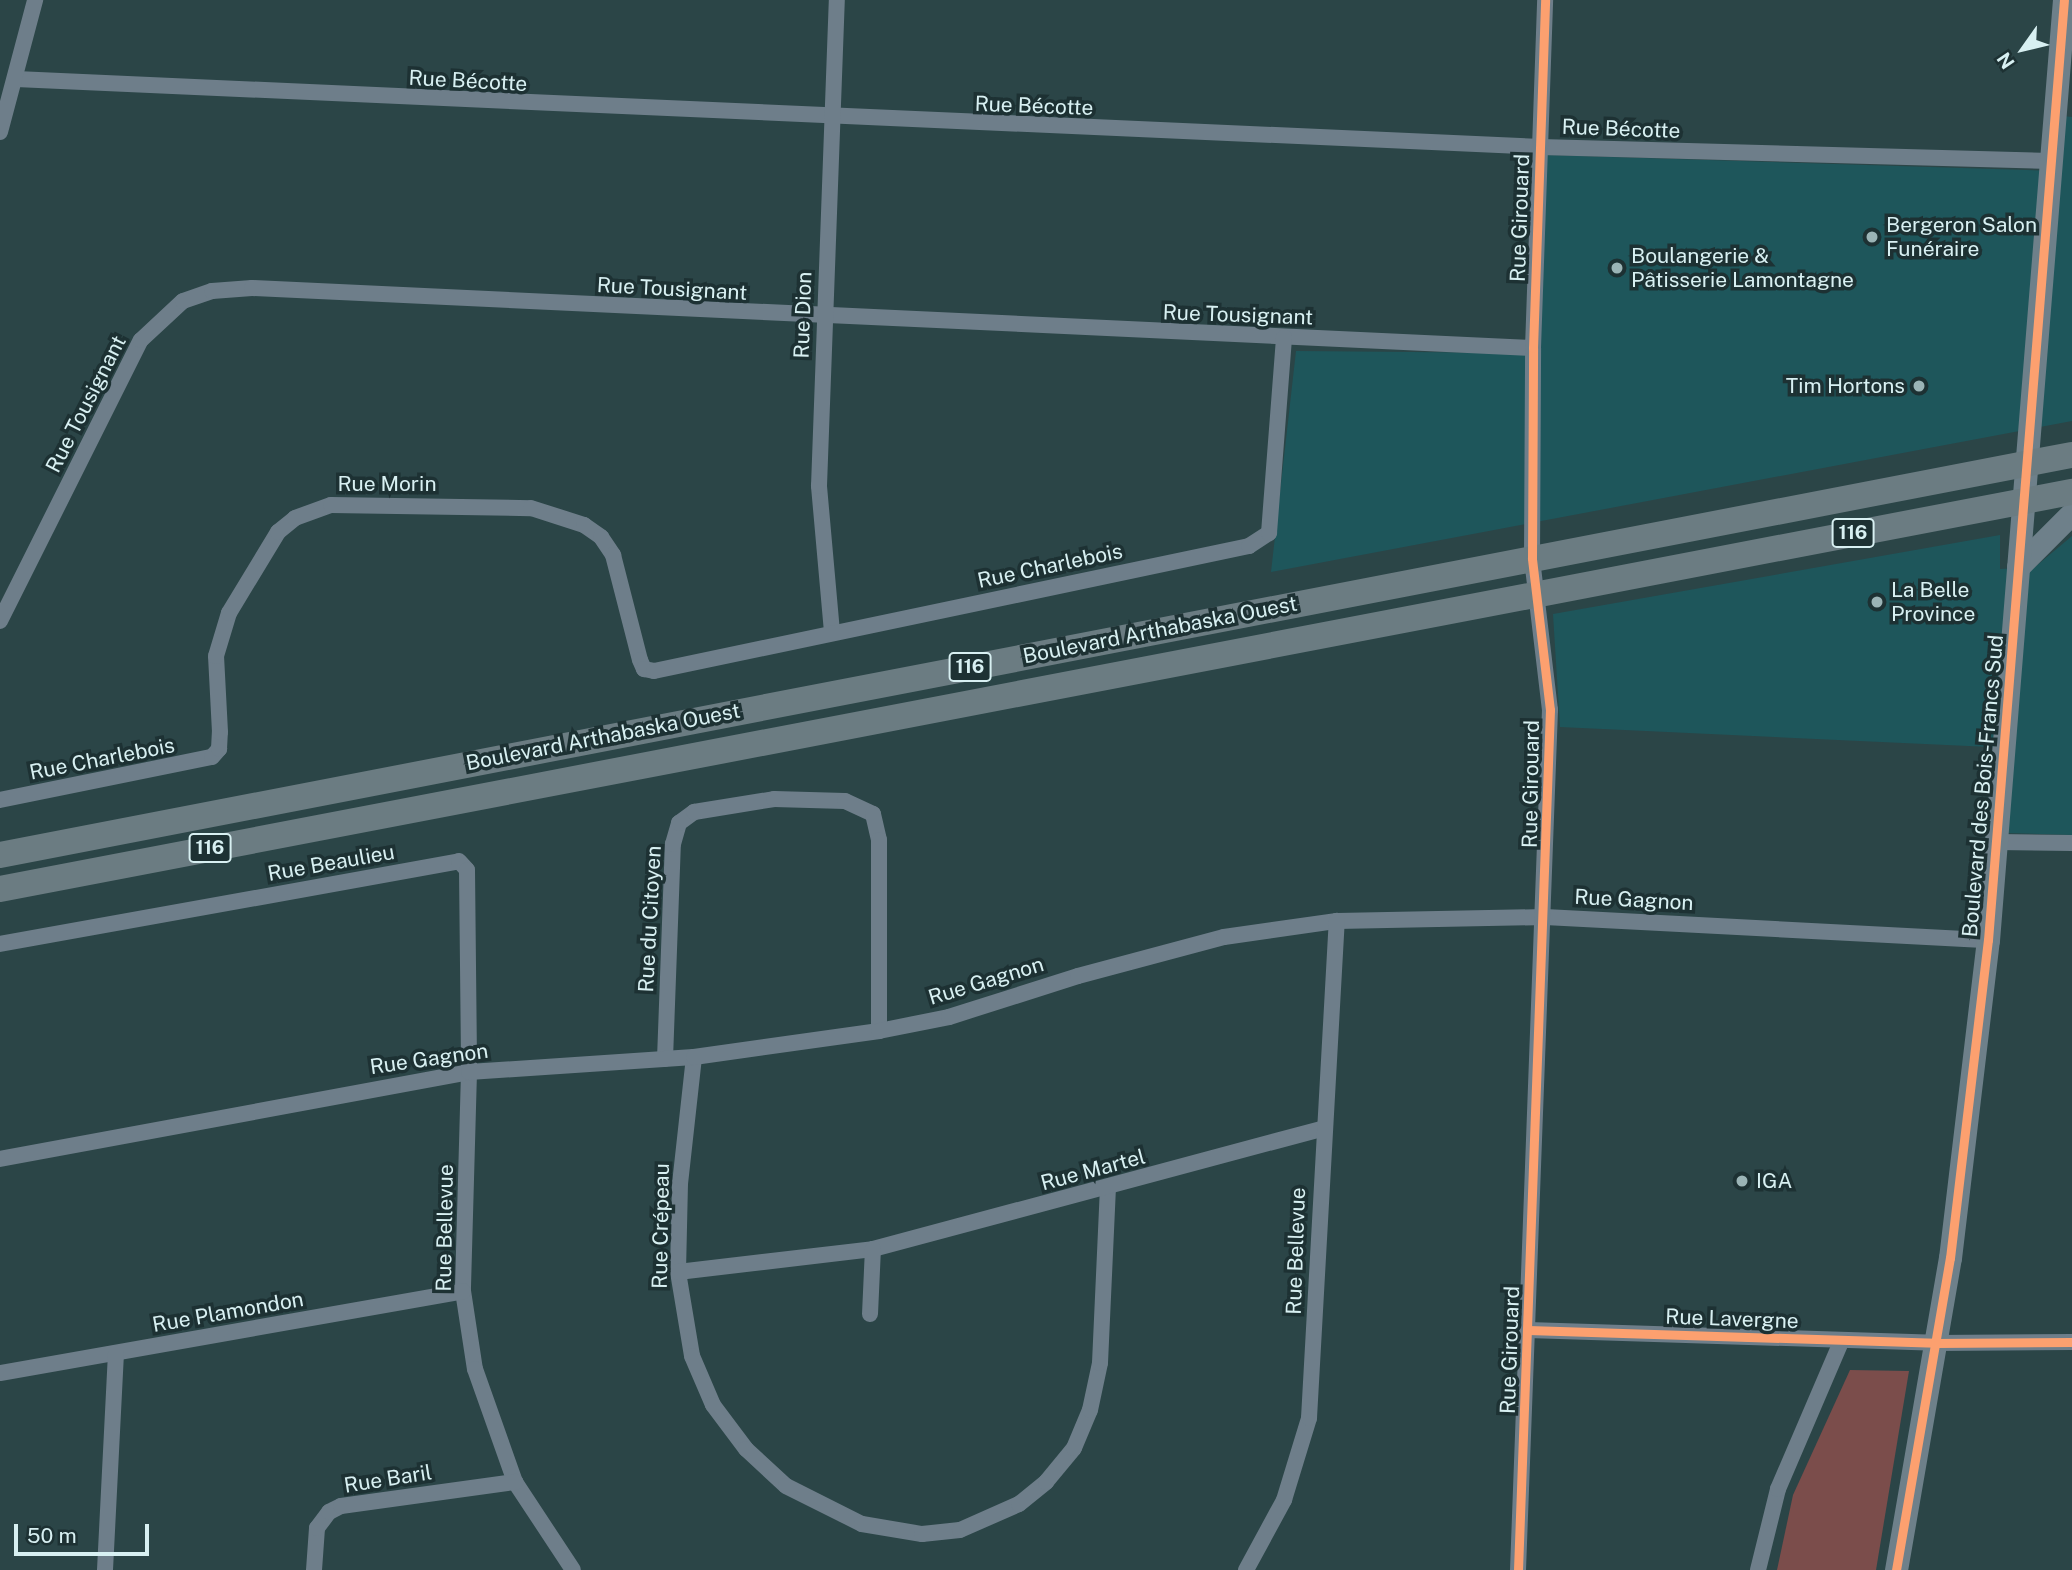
<!DOCTYPE html>
<meta charset="utf-8">
<style>
body{margin:0}
#map{position:relative;width:2072px;height:1570px;overflow:hidden;background:#2b4547;font-family:"Public Sans",sans-serif}
div>[style]{position:absolute}
[style*='--x']{left:calc(var(--x)*1px);top:calc(var(--y)*1px);width:calc(var(--w)*1px);rotate:calc(var(--a)*1deg)}
.built>*{inset:0;background:#1e565b}
.green>*{inset:0;background:#7b4d4b}
.street>*{height:16px;margin:-8px;padding:0 8px;transform-origin:8px;border-radius:8px;background:#6e7e8a}
.secondary>*{height:23px;margin:-11.5px;padding:0 11.5px;transform-origin:11.5px;border-radius:11.5px;background:#6e808a}
.primary>*{height:26px;margin:-13px;padding:0 13px;transform-origin:13px;border-radius:13px;background:#6b7c82}
.cycleway>*{height:9px;margin:-4.5px;padding:0 4.5px;transform-origin:4.5px;border-radius:4.5px;background:#fca06f}
.dots>*{width:19px;height:19px;translate:-50% -50%;box-sizing:border-box;border:4px solid #1d3133;border-radius:50%}
span{translate:-50% -50%;white-space:nowrap;text-align:center;line-height:1.15;-webkit-text-stroke:7px #1d3133;paint-order:stroke}
.shield-label span{padding:2px 5px;background:#1d3133;border:2px solid;border-radius:5px;-webkit-text-stroke-width:0}
.shield-label{font-size:19px;color:#d8f0f2;font-weight:700}
.street-label{font-size:21px;color:#d8f0f2}
.poi-label{font-size:21px;color:#d8f0f2}
.left{translate:0 -50%;text-align:left}
.right{translate:-100% -50%;text-align:right}
.north{position:absolute;left:1988px;top:14px;width:70px;height:70px;-webkit-text-stroke:5px #1d3133;paint-order:stroke;rotate:236deg;font-size:19px;font-weight:700;line-height:28px;text-align:center;color:#d8f0f2}
.north::after{content:'';display:block;margin:auto;width:24px;height:32px;background:#d8f0f2;clip-path:polygon(50% 0,100% 100%,50% 72%,0 100%)}
.scale{position:absolute;left:14px;top:1524px;width:135px;height:32px;box-sizing:border-box;border:4px solid #d8f0f2;border-top:0;padding-left:9px;font-size:21px;line-height:24px;white-space:nowrap;color:#d8f0f2;-webkit-text-stroke:5px #1d3133;paint-order:stroke}
</style>
<div id="map">
<div class="built">
<i style="clip-path:polygon(2063px 116px,2072px 117px,2072px 421px,1271px 572px,1296px 351px,1540px 353px,1547px 155px,2057px 171px)"></i>
<i style="clip-path:polygon(2000px 535px,2000px 569px,2035px 567px,2072px 536px,2072px 835px,2005px 833px,2012px 748px,1560px 727px,1553px 614px)"></i>
</div>
<div class="green">
<i style="clip-path:polygon(1850px 1370px,1909px 1371px,1876px 1570px,1777px 1570px,1793px 1495px)"></i>
</div>
<div class="street">
<i style="--x:16;--y:79;--w:1526;--a:2.55"></i>
<i style="--x:1540;--y:147;--w:511;--a:1.57"></i>
<i style="--x:0;--y:132;--w:137;--a:-75.1"></i>
<i style="--x:0;--y:621;--w:314;--a:-63.4"></i>
<i style="--x:141;--y:340;--w:57;--a:-42.9"></i>
<i style="--x:183;--y:301;--w:31;--a:-19"></i>
<i style="--x:212;--y:291;--w:40;--a:-4.3"></i>
<i style="--x:252;--y:288;--w:1282;--a:2.68"></i>
<i style="--x:832;--y:632;--w:147;--a:-95.1"></i>
<i style="--x:819;--y:486;--w:486;--a:-87.9"></i>
<i style="--x:0;--y:800;--w:216;--a:-11.5"></i>
<i style="--x:212;--y:757;--w:11;--a:-49"></i>
<i style="--x:219;--y:749;--w:17;--a:-87"></i>
<i style="--x:220;--y:732;--w:76;--a:-93"></i>
<i style="--x:216;--y:656;--w:45;--a:-73.2"></i>
<i style="--x:229;--y:613;--w:95;--a:-58.8"></i>
<i style="--x:278;--y:532;--w:22;--a:-39"></i>
<i style="--x:295;--y:518;--w:38;--a:-20"></i>
<i style="--x:331;--y:505;--w:200;--a:0.9"></i>
<i style="--x:531;--y:508;--w:56;--a:17.8"></i>
<i style="--x:584;--y:525;--w:21;--a:35"></i>
<i style="--x:601;--y:537;--w:22;--a:56"></i>
<i style="--x:613;--y:555;--w:108;--a:75.6"></i>
<i style="--x:640;--y:660;--w:10;--a:66"></i>
<i style="--x:644;--y:669;--w:10;--a:11"></i>
<i style="--x:654;--y:671;--w:608;--a:-11.86"></i>
<i style="--x:1249;--y:546;--w:24;--a:-33"></i>
<i style="--x:1269;--y:533;--w:196;--a:-85.6"></i>
<i style="--x:1997;--y:842;--w:75;--a:0.8"></i>
<i style="--x:0;--y:944;--w:466;--a:-10.2"></i>
<i style="--x:459;--y:861;--w:12;--a:48"></i>
<i style="--x:467;--y:870;--w:202;--a:89.4"></i>
<i style="--x:469;--y:1072;--w:219;--a:91.6"></i>
<i style="--x:463;--y:1291;--w:79;--a:81.3"></i>
<i style="--x:475;--y:1369;--w:120;--a:70.5"></i>
<i style="--x:515;--y:1482;--w:105;--a:56.6"></i>
<i style="--x:694;--y:1057;--w:127;--a:96.3"></i>
<i style="--x:680;--y:1183;--w:89;--a:91.3"></i>
<i style="--x:678;--y:1272;--w:85;--a:80.5"></i>
<i style="--x:692;--y:1356;--w:53;--a:66.8"></i>
<i style="--x:713;--y:1405;--w:55;--a:53.1"></i>
<i style="--x:746;--y:1449;--w:54;--a:42.8"></i>
<i style="--x:786;--y:1486;--w:85;--a:26.6"></i>
<i style="--x:862;--y:1524;--w:61;--a:9.5"></i>
<i style="--x:922;--y:1534;--w:38;--a:-6"></i>
<i style="--x:960;--y:1530;--w:64;--a:-23.8"></i>
<i style="--x:1019;--y:1504;--w:35;--a:-39"></i>
<i style="--x:1046;--y:1482;--w:44;--a:-50.5"></i>
<i style="--x:1074;--y:1448;--w:41;--a:-67.2"></i>
<i style="--x:1090;--y:1410;--w:48;--a:-78"></i>
<i style="--x:1100;--y:1363;--w:174;--a:-87.4"></i>
<i style="--x:665;--y:1059;--w:215;--a:-87.9"></i>
<i style="--x:673;--y:844;--w:22;--a:-74"></i>
<i style="--x:679;--y:823;--w:19;--a:-36"></i>
<i style="--x:694;--y:812;--w:81;--a:-9.2"></i>
<i style="--x:774;--y:799;--w:71;--a:1.6"></i>
<i style="--x:845;--y:801;--w:31;--a:25"></i>
<i style="--x:873;--y:814;--w:27;--a:77"></i>
<i style="--x:879;--y:840;--w:191;--a:90"></i>
<i style="--x:0;--y:1159;--w:477;--a:-10.5"></i>
<i style="--x:469;--y:1072;--w:225;--a:-3.8"></i>
<i style="--x:694;--y:1057;--w:187;--a:-8"></i>
<i style="--x:879;--y:1031;--w:71;--a:-11.3"></i>
<i style="--x:949;--y:1017;--w:135;--a:-17.6"></i>
<i style="--x:1078;--y:976;--w:151;--a:-15"></i>
<i style="--x:1224;--y:937;--w:114;--a:-8.1"></i>
<i style="--x:1337;--y:921;--w:208;--a:-1.1"></i>
<i style="--x:1545;--y:917;--w:444;--a:3"></i>
<i style="--x:678;--y:1272;--w:196;--a:-6.7"></i>
<i style="--x:873;--y:1249;--w:465;--a:-15"></i>
<i style="--x:870;--y:1314;--w:65;--a:-87.4"></i>
<i style="--x:1528;--y:1330;--w:407;--a:1.8"></i>
<i style="--x:1935;--y:1343;--w:137;--a:-0.4"></i>
<i style="--x:0;--y:1373;--w:470;--a:-10"></i>
<i style="--x:105;--y:1570;--w:217;--a:-87.1"></i>
<i style="--x:314;--y:1570;--w:42;--a:-85.9"></i>
<i style="--x:317;--y:1528;--w:20;--a:-53"></i>
<i style="--x:329;--y:1512;--w:13;--a:-27"></i>
<i style="--x:341;--y:1506;--w:176;--a:-7.9"></i>
<i style="--x:1246;--y:1570;--w:80;--a:-61.5"></i>
<i style="--x:1284;--y:1500;--w:86;--a:-73"></i>
<i style="--x:1309;--y:1418;--w:498;--a:-86.8"></i>
<i style="--x:1518;--y:1570;--w:861;--a:-87.87"></i>
<i style="--x:1550;--y:710;--w:153;--a:-96.8"></i>
<i style="--x:1532;--y:558;--w:210;--a:-89.7"></i>
<i style="--x:1533;--y:348;--w:348;--a:-88"></i>
<i style="--x:1758;--y:1570;--w:83;--a:-76.1"></i>
<i style="--x:1778;--y:1489;--w:162;--a:-66.8"></i>
</div>
<div class="secondary">
<i style="--x:2018;--y:567;--w:76;--a:-45"></i>
<i style="--x:1896;--y:1570;--w:317;--a:-80.2"></i>
<i style="--x:1950;--y:1258;--w:320;--a:-83.2"></i>
<i style="--x:1988;--y:940;--w:943;--a:-85.38"></i>
</div>
<div class="primary">
<i style="--x:0;--y:855;--w:2110;--a:-10.93"></i>
<i style="--x:0;--y:889;--w:2110;--a:-10.85"></i>
</div>
<div class="cycleway">
<i style="--x:1528;--y:1330;--w:407;--a:1.8"></i>
<i style="--x:1935;--y:1343;--w:137;--a:-0.4"></i>
<i style="--x:1518;--y:1570;--w:861;--a:-87.87"></i>
<i style="--x:1550;--y:710;--w:153;--a:-96.8"></i>
<i style="--x:1532;--y:558;--w:210;--a:-89.7"></i>
<i style="--x:1533;--y:348;--w:348;--a:-88"></i>
<i style="--x:1896;--y:1570;--w:317;--a:-80.2"></i>
<i style="--x:1950;--y:1258;--w:320;--a:-83.2"></i>
<i style="--x:1988;--y:940;--w:943;--a:-85.38"></i>
</div>
<div class="dots">
<i style="left:1872px;top:237px;background:#9bb4b6"></i>
<i style="left:1617px;top:268px;background:#9bb4b6"></i>
<i style="left:1919px;top:386px;background:#9bb4b6"></i>
<i style="left:1877px;top:602px;background:#9bb4b6"></i>
<i style="left:1742px;top:1181px;background:#9bb4b6"></i>
</div>
<div class="shield-label">
<span style="left:1853px;top:533px">116</span>
<span style="left:970px;top:667px">116</span>
<span style="left:210px;top:848px">116</span>
</div>
<div class="street-label">
<span style="left:468px;top:81px;rotate:3deg">Rue Bécotte</span>
<span style="left:1034px;top:106px;rotate:2deg">Rue Bécotte</span>
<span style="left:1621px;top:129px;rotate:2deg">Rue Bécotte</span>
<span style="left:1520px;top:218px;rotate:-88deg">Rue Girouard</span>
<span style="left:672px;top:289px;rotate:3deg">Rue Tousignant</span>
<span style="left:803px;top:315px;rotate:-88deg">Rue Dion</span>
<span style="left:1238px;top:315px;rotate:2deg">Rue Tousignant</span>
<span style="left:86px;top:404px;rotate:-63deg">Rue Tousignant</span>
<span style="left:387px;top:484px">Rue Morin</span>
<span style="left:1050px;top:566px;rotate:-12deg">Rue Charlebois</span>
<span style="left:1160px;top:630px;rotate:-11deg">Boulevard Arthabaska Ouest</span>
<span style="left:603px;top:737px;rotate:-11deg">Boulevard Arthabaska Ouest</span>
<span style="left:102px;top:759px;rotate:-11deg">Rue Charlebois</span>
<span style="left:1531px;top:784px;rotate:-89deg">Rue Girouard</span>
<span style="left:1983px;top:786px;rotate:-85deg">Boulevard des Bois-Francs Sud</span>
<span style="left:331px;top:863px;rotate:-10deg">Rue Beaulieu</span>
<span style="left:1634px;top:900px;rotate:3deg">Rue Gagnon</span>
<span style="left:650px;top:919px;rotate:-87deg">Rue du Citoyen</span>
<span style="left:986px;top:981px;rotate:-17deg">Rue Gagnon</span>
<span style="left:429px;top:1059px;rotate:-8deg">Rue Gagnon</span>
<span style="left:1093px;top:1170px;rotate:-15deg">Rue Martel</span>
<span style="left:661px;top:1226px;rotate:-89deg">Rue Crépeau</span>
<span style="left:445px;top:1228px;rotate:-89deg">Rue Bellevue</span>
<span style="left:1296px;top:1251px;rotate:-88deg">Rue Bellevue</span>
<span style="left:228px;top:1312px;rotate:-10deg">Rue Plamondon</span>
<span style="left:1732px;top:1319px;rotate:2deg">Rue Lavergne</span>
<span style="left:1510px;top:1350px;rotate:-88deg">Rue Girouard</span>
<span style="left:388px;top:1479px;rotate:-9deg">Rue Baril</span>
</div>
<div class="poi-label">
<span class="left" style="left:1886px;top:237px">Bergeron Salon<br>Funéraire</span>
<span class="left" style="left:1631px;top:268px">Boulangerie &amp;<br>Pâtisserie Lamontagne</span>
<span class="right" style="left:1905px;top:386px">Tim Hortons</span>
<span class="left" style="left:1891px;top:602px">La Belle<br>Province</span>
<span class="left" style="left:1756px;top:1181px">IGA</span>
</div>
<div class="north">N</div>
<div class="scale">50 m</div>
</div>
